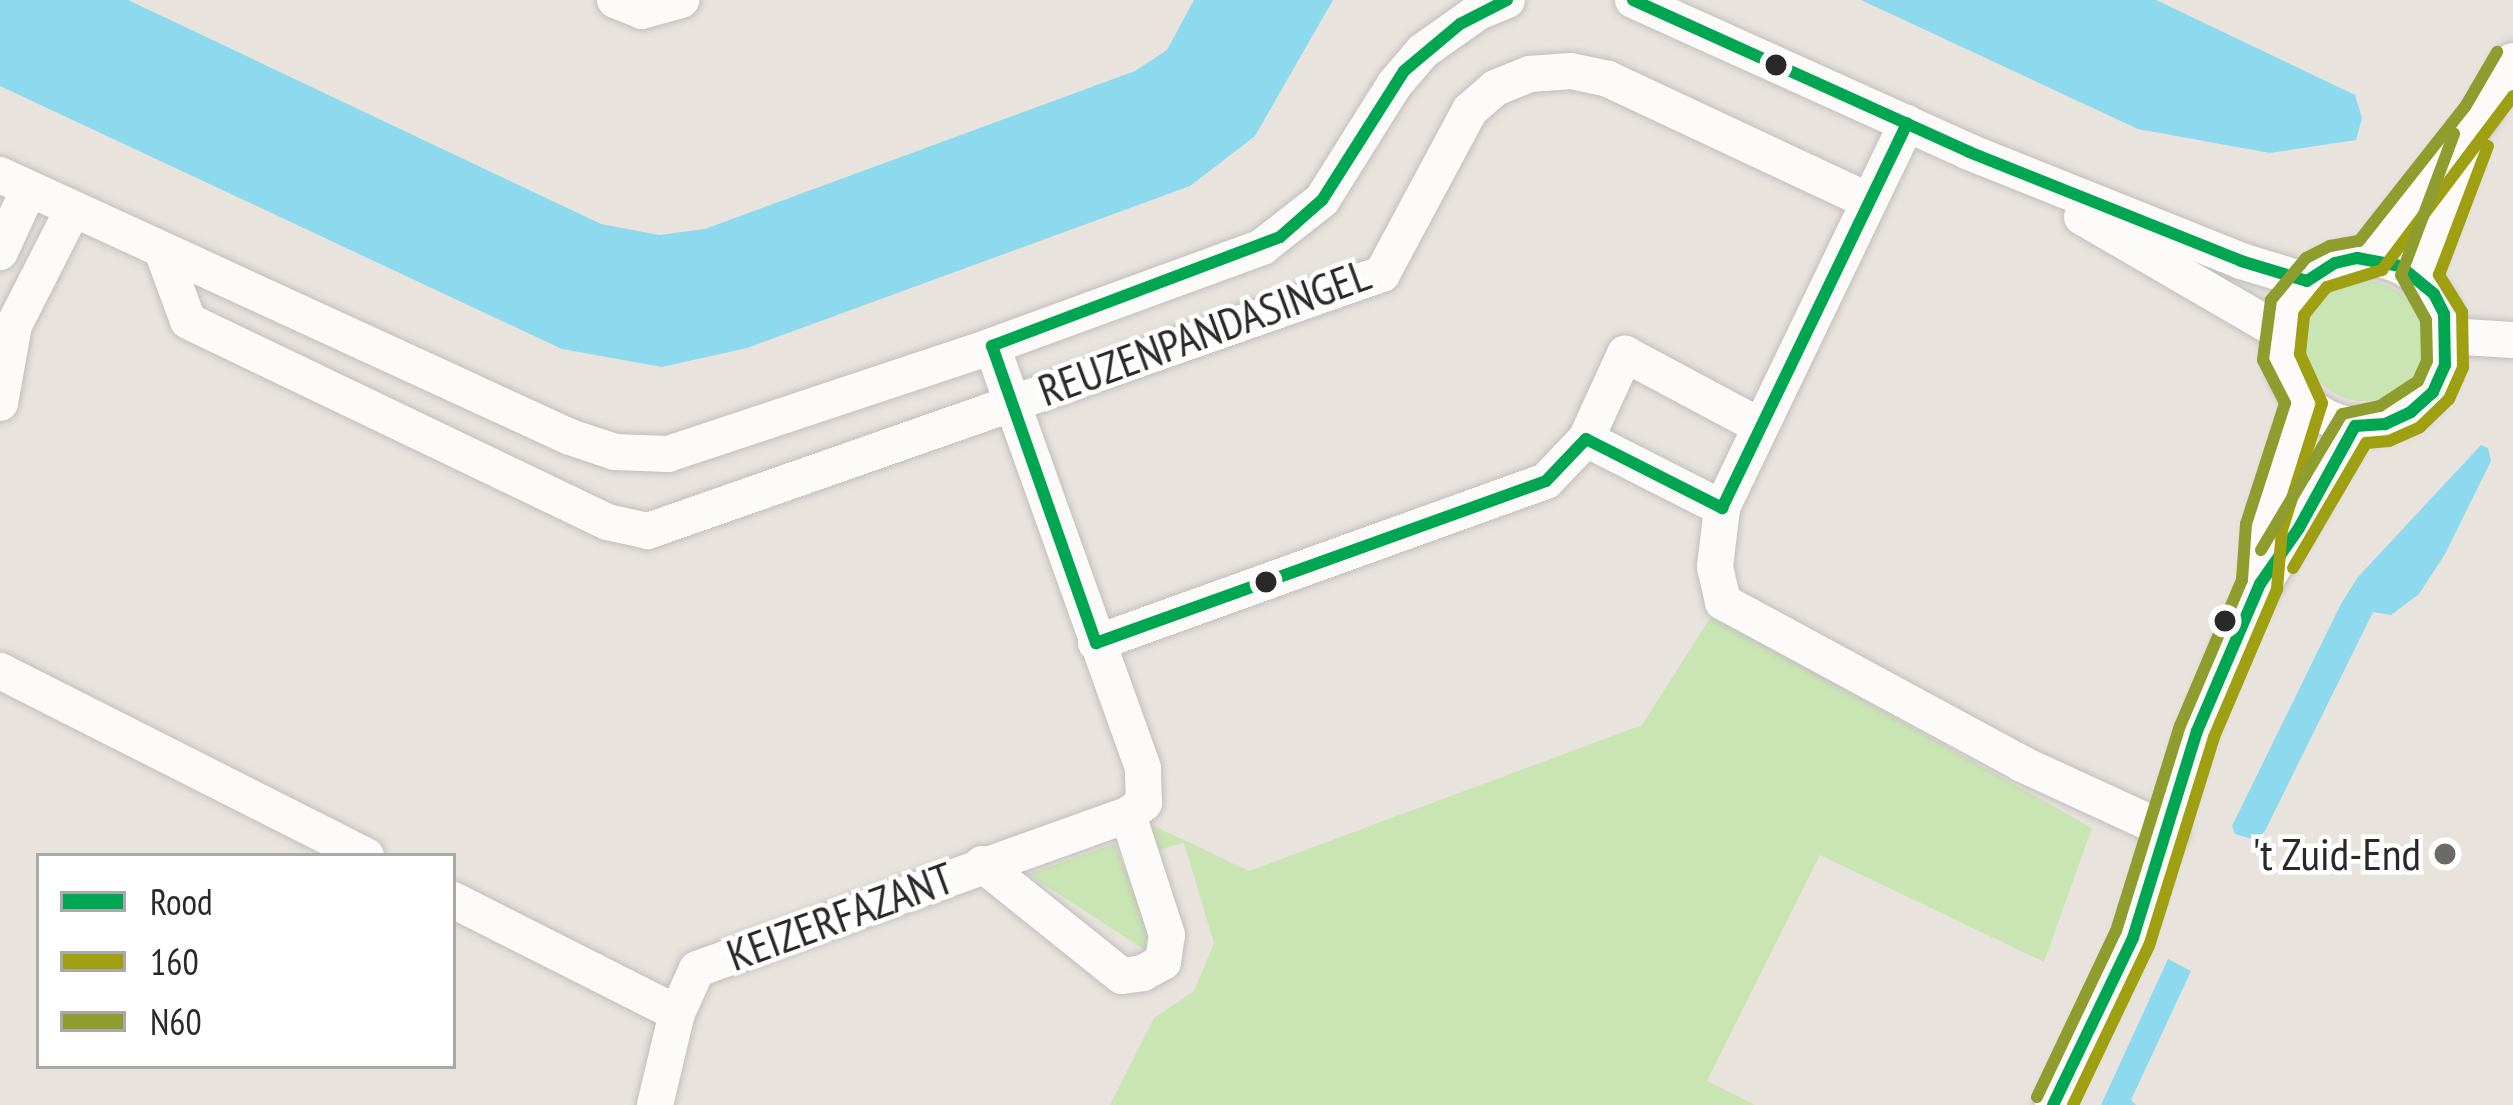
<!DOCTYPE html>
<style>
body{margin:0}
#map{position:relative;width:2513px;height:1105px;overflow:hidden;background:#e8e3dd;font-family:"PT Sans Narrow",sans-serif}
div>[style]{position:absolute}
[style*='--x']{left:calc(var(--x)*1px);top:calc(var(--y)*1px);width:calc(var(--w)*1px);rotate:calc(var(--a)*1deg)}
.green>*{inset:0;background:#cae5b4}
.round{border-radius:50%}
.water>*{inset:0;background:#8dd9ee}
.roads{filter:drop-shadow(0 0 3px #c1bfbf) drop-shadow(0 0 3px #c1bfbf)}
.street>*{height:36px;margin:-18px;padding:0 18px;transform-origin:18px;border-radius:18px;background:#fcfbfa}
.street>.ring{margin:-18px;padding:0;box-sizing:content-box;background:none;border:36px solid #fcfbfa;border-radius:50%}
.bus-1>*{height:12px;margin:-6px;padding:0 6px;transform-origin:6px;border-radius:6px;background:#00a651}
.bus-2>*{height:12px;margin:-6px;padding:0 6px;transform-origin:6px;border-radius:6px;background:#9f9f12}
.bus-3>*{height:12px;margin:-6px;padding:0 6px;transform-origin:6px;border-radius:6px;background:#8e9d2e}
.dots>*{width:33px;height:33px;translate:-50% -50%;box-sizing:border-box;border:6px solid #fff;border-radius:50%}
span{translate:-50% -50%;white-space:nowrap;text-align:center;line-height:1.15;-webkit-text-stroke:9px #fff;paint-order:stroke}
.street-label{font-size:45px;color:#292929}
.poi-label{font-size:45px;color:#292929}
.right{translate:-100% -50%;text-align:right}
.legend{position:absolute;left:36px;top:853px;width:420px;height:216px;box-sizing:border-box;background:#fff;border:3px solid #a9a9a9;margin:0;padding:15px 21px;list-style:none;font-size:36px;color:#292929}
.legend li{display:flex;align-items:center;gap:24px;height:60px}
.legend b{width:60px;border:3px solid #a9a9a9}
</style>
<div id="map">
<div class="green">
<i class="round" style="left:2304px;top:281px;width:120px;height:120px"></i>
<i style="clip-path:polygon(1712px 615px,2092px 828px,2044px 962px,1820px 855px,1707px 1081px,1755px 1105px,1110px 1105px,1154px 1018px,1194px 991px,1214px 943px,1184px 843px,1157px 850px,1148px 823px,1249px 871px,1642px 725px)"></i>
<i style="clip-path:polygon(1114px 844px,1152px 930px,1148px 952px,1028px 874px)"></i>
</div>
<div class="water">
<i style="clip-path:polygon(0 0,128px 0,601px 224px,659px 235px,705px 229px,1135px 71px,1167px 50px,1194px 0,1333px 0,1255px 136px,1190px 186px,747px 348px,662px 367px,562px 349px,0 86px)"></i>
<i style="clip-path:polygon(1861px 0,2156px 0,2355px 95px,2362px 118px,2356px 140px,2270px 153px,2138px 129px)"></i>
<i style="clip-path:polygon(2481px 445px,2488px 448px,2491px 461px,2445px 554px,2419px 594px,2391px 615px,2373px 612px,2265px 831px,2255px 840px,2235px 834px,2232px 826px,2341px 604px,2358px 577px)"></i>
<i style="clip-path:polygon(2168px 959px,2191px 971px,2131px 1100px,2136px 1105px,2101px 1105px)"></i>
</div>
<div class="roads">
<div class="street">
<i style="--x:615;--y:0;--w:29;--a:22"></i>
<i style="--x:642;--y:11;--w:41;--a:-15.8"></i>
<i style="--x:1633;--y:0;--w:369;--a:24.3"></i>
<i style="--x:1969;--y:152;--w:293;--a:21.8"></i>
<i style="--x:2241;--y:261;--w:69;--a:16.9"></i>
<i style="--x:1907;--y:123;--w:427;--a:115.7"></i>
<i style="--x:1722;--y:508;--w:59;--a:96.8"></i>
<i style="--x:1715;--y:567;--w:36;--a:77"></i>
<i style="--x:1723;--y:602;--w:340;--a:28.4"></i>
<i style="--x:2022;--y:764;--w:163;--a:24.7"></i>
<i style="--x:0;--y:175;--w:627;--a:24.69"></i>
<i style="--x:570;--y:437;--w:47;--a:18.4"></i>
<i style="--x:615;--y:452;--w:53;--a:2.2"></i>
<i style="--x:668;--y:454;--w:342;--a:-18.4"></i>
<i style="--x:992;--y:346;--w:288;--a:-20.1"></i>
<i style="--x:1262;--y:247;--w:76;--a:-38.1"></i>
<i style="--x:1322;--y:200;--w:136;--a:-57.9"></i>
<i style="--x:1394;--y:85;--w:45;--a:-49.5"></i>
<i style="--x:1423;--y:51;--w:67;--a:-35.3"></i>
<i style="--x:1478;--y:12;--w:31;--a:-22"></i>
<i style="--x:2082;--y:217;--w:229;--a:30.1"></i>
<i style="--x:0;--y:252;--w:69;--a:-65.3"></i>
<i style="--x:163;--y:253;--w:72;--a:69.8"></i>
<i style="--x:188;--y:321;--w:465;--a:25.6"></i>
<i style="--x:607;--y:522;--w:42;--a:12.4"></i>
<i style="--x:648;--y:531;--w:778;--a:-19.3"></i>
<i style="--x:1382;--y:274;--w:186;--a:-61.8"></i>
<i style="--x:1470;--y:110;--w:33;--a:-41"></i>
<i style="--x:1495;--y:88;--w:38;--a:-22"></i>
<i style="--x:1530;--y:74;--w:41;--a:-4.2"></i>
<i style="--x:1571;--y:71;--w:38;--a:12"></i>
<i style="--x:1608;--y:79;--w:287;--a:25.1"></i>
<i style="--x:2369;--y:258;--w:179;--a:-51.8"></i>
<i style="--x:2480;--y:117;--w:65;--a:-59.5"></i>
<i class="ring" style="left:2280px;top:258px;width:132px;height:132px"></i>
<i style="--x:2419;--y:278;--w:133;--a:-69.2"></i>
<i style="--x:2448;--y:336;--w:65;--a:3.5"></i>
<i style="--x:0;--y:403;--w:79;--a:-79.8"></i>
<i style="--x:14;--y:325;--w:128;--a:-63"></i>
<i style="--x:1586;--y:439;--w:94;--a:-65.4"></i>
<i style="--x:1625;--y:354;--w:153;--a:28.1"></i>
<i style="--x:2260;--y:583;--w:56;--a:-85.9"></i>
<i style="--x:2264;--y:527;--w:132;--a:-72.4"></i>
<i style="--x:1096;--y:643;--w:478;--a:-19.8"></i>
<i style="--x:1546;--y:481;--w:58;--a:-46.4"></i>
<i style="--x:1586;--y:439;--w:153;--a:26.9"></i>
<i style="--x:0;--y:671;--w:410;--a:26.8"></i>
<i style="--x:982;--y:864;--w:179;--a:38.7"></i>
<i style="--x:1122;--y:976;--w:21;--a:-8"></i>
<i style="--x:1143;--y:973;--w:23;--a:-29"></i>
<i style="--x:1163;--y:962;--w:27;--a:-82"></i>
<i style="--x:1167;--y:935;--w:126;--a:-108"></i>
<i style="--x:453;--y:900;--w:251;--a:26.8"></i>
<i style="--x:655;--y:1105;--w:95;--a:-76.6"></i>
<i style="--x:677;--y:1013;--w:48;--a:-65.6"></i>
<i style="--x:697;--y:969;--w:458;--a:-19.7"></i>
<i style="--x:1128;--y:815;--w:20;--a:-37"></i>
<i style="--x:1144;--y:803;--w:35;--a:-92"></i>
<i style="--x:1143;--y:768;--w:448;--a:-109.7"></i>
<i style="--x:2053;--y:1105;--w:185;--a:-64.4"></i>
<i style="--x:2133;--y:938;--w:217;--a:-72.8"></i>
<i style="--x:2197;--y:731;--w:117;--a:-67.8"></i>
<i style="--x:2241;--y:623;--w:228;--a:-59.9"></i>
</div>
</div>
<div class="bus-1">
<i style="--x:1507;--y:0;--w:53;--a:152.9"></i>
<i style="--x:1460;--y:24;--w:73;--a:140"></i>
<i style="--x:1404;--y:71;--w:153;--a:122.4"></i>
<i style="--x:1322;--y:200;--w:56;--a:138.6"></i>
<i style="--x:1280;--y:237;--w:308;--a:159.3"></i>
<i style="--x:992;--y:346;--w:315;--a:70.7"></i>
<i style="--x:1096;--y:643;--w:478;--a:-19.8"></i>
<i style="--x:1546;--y:481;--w:58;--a:-46.4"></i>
<i style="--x:1586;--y:439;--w:153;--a:26.9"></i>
<i style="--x:1722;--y:508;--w:427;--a:-64.3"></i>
<i style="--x:1633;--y:0;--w:369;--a:24.3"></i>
<i style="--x:1969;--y:152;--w:293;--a:21.8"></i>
<i style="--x:2241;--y:261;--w:69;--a:16.9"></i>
<i style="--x:2307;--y:281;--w:33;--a:-33"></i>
<i style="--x:2335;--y:263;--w:23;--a:-13"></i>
<i style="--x:2357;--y:258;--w:44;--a:10.5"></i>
<i style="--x:2400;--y:266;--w:44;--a:39.5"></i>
<i style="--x:2434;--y:294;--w:22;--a:63"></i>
<i style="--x:2444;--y:314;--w:51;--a:88.9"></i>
<i style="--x:2445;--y:365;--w:30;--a:114"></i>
<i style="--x:2433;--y:392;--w:30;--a:138"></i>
<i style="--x:2411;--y:412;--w:29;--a:155"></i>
<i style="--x:2385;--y:424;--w:30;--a:176"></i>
<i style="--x:2355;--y:426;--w:116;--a:118.8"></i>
<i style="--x:2299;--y:528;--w:68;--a:124.9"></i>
<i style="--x:2260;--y:584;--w:160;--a:113.2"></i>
<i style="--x:2197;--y:731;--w:217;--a:107.2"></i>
<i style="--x:2133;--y:938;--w:185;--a:115.6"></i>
</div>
<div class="bus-2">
<i style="--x:2293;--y:568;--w:145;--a:-59.7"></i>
<i style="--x:2366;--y:443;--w:23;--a:-5"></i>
<i style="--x:2389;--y:441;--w:34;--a:-24"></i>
<i style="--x:2420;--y:427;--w:40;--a:-44"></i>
<i style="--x:2449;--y:399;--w:35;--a:-66"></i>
<i style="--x:2463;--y:367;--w:55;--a:-91"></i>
<i style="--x:2462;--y:312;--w:44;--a:-121.9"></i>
<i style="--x:2439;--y:275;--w:138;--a:-69.2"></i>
<i style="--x:2073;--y:1105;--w:176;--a:-64.5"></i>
<i style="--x:2149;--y:946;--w:219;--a:-72.7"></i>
<i style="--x:2214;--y:737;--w:161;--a:-66.9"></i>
<i style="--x:2277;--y:589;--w:59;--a:-85.2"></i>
<i style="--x:2282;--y:530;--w:133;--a:-72.5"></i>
<i style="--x:2322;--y:403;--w:54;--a:-114.2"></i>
<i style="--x:2300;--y:354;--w:39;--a:-84"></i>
<i style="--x:2304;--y:315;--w:36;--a:-51"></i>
<i style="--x:2327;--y:287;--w:58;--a:-17.2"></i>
<i style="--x:2382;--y:270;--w:218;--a:-53"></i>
</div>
<div class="bus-3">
<i style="--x:2261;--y:550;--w:158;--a:-59.2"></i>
<i style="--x:2342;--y:414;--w:39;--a:-12"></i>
<i style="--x:2380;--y:406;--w:45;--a:-33.3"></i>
<i style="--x:2418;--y:381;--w:22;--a:-66"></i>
<i style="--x:2427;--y:361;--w:41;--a:-91.4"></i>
<i style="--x:2426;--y:320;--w:51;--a:-119.1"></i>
<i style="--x:2401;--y:275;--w:151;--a:-69.4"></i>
<i style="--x:2037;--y:1097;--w:184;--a:-64.6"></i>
<i style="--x:2116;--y:931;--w:215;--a:-72.7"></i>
<i style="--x:2180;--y:726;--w:159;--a:-67"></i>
<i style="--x:2242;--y:580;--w:56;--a:-85.9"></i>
<i style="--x:2246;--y:524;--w:127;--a:-72.1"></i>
<i style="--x:2285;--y:403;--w:48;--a:-117.1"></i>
<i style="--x:2263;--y:360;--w:61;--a:-82.4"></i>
<i style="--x:2271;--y:300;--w:55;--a:-50.2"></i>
<i style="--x:2306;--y:258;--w:27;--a:-27"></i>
<i style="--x:2330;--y:246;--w:29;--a:-10"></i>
<i style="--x:2359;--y:241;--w:171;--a:-51.7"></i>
<i style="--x:2465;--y:107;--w:64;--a:-59.8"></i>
</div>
<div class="dots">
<i style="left:1776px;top:65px;background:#292929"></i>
<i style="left:1266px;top:582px;background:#292929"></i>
<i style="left:2225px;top:621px;background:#292929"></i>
<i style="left:2445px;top:854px;background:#6c6a68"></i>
</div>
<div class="street-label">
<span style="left:1204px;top:332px;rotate:-20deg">REUZENPANDASINGEL</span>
<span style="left:840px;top:916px;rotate:-20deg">KEIZERFAZANT</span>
</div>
<div class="poi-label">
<span class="right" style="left:2421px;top:854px">'t Zuid-End</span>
</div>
<ul class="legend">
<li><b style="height:15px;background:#00a651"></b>Rood</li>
<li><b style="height:15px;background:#9f9f12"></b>160</li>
<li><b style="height:15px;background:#8e9d2e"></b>N60</li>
</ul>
</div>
